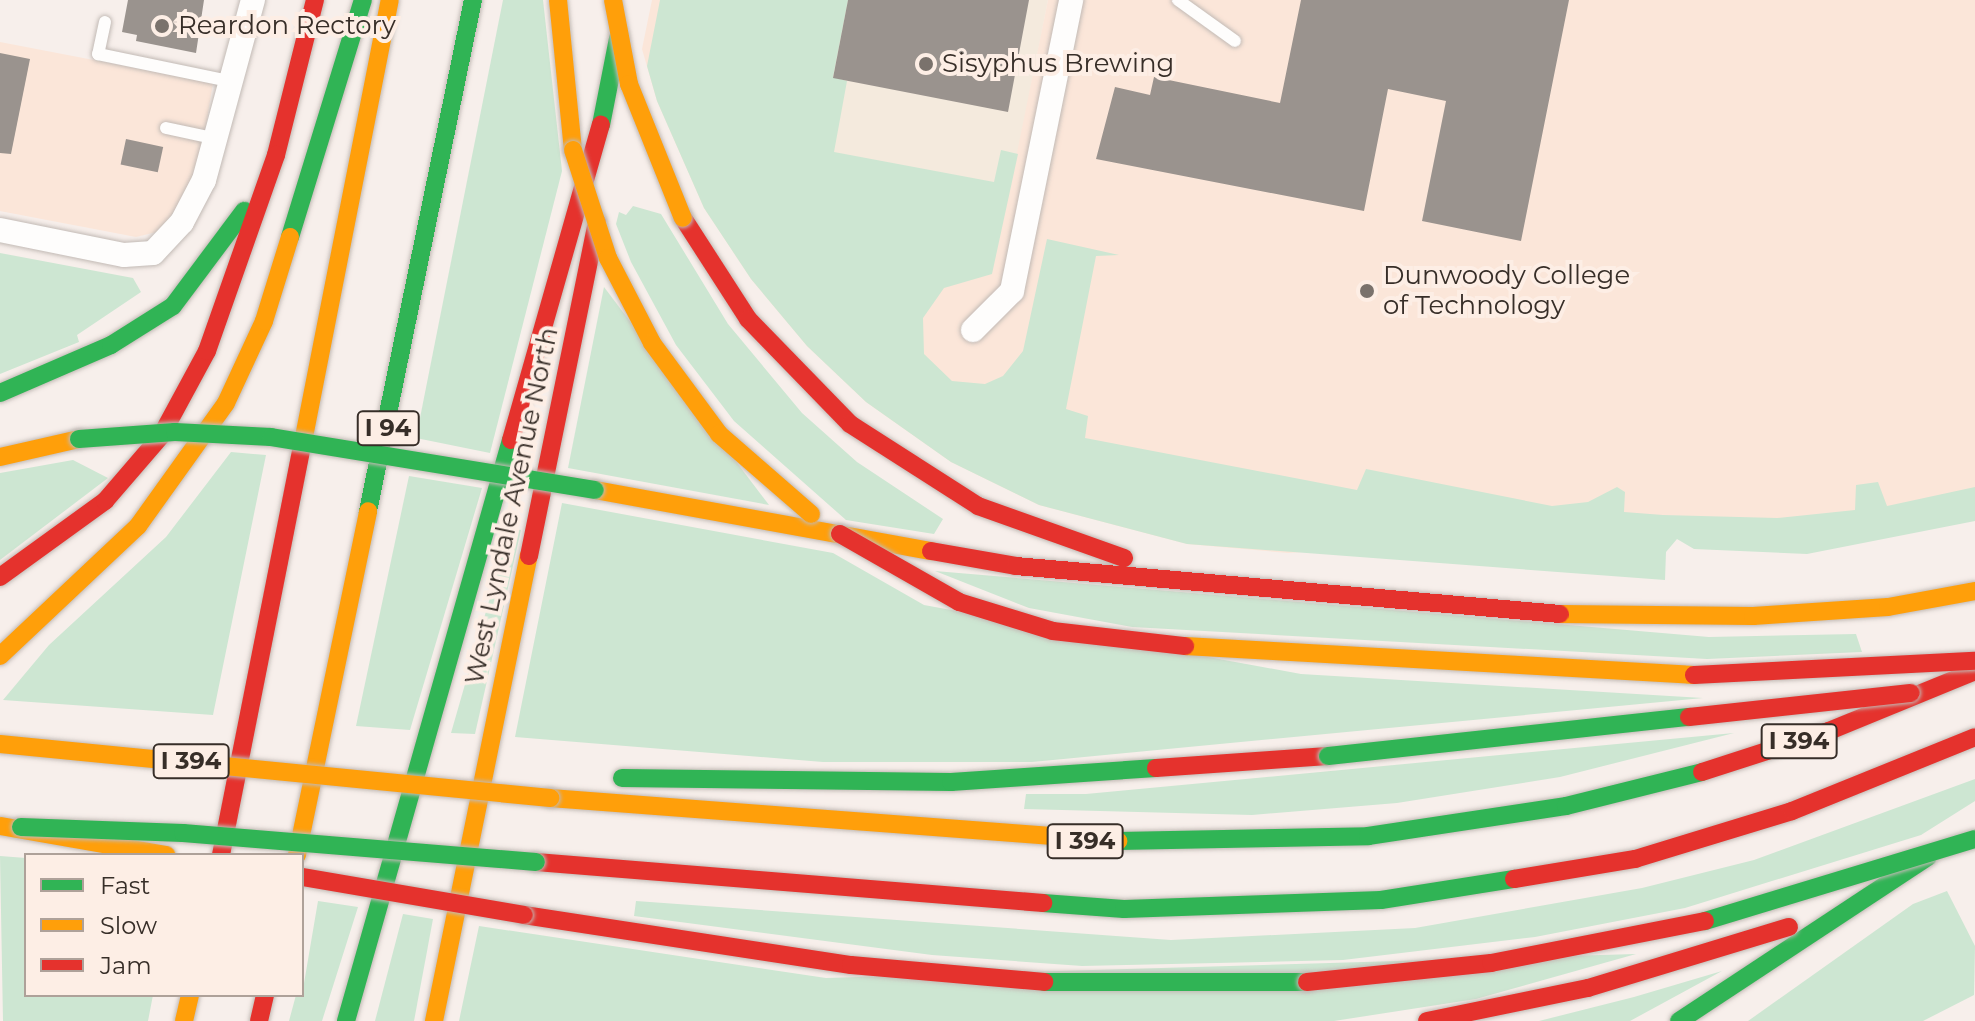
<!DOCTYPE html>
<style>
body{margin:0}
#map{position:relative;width:1975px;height:1021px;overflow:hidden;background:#f7efeb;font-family:Montserrat,sans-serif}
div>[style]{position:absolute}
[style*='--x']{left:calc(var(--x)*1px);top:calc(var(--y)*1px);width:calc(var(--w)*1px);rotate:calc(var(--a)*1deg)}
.commercial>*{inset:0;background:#f4eadd}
.built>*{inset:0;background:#fbe6d9}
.green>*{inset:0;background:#cde6d2}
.building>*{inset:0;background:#9a938e;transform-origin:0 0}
.roads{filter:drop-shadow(0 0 2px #c2bab5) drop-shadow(0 0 2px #c2bab5)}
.lane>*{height:12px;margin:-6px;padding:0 6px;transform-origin:6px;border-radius:6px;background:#fefdfc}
.street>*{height:24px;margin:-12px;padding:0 12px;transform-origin:12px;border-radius:12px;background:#fefdfc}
.fast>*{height:18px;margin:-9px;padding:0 9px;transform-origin:9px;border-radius:9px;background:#30b455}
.slow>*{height:18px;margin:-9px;padding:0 9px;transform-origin:9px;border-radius:9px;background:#ff9f0a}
.jam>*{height:18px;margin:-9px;padding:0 9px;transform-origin:9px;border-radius:9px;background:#e5322d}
.bridges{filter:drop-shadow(0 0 2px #c2bab5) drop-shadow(0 0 2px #c2bab5)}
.fast-bridge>*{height:18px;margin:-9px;padding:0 9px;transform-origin:9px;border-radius:9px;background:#30b455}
.slow-bridge>*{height:18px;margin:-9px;padding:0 9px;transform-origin:9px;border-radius:9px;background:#ff9f0a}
.jam-bridge>*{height:18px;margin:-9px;padding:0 9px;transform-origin:9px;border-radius:9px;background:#e5322d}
.dots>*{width:22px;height:22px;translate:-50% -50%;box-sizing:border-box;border:4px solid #fdeee5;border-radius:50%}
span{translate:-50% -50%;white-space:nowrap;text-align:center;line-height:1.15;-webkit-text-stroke:8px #fdeee5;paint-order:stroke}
.shield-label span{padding:2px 6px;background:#fdeee5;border:2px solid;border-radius:6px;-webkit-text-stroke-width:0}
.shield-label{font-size:24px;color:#372e28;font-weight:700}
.poi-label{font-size:26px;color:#372e28}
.left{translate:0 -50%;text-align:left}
.street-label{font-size:26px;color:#372e28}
.legend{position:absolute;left:24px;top:853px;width:280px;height:144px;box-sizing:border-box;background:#fdeee5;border:2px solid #aea199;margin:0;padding:10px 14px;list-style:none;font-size:24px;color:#372e28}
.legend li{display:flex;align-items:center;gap:16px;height:40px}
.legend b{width:40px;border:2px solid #aea199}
</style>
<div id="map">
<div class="commercial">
<i style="clip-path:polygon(843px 0,1048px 0,1010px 192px,826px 156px,828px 82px)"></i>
</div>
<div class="built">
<i style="clip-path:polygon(652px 0,843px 0,828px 82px,826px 156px,1009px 192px,1048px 0,1975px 0,1975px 502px,1884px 537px,1662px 527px,1288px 553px,1187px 544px,1039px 505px,951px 462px,866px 402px,807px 346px,751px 279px,704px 208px,657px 101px,642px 49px)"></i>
<i style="clip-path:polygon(0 42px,213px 83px,198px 174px,161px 231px,136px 237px,0 211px)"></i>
</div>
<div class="green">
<i style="clip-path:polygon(503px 0,543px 0,562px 171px,490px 453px,416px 438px)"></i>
<i style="clip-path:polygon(660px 0,848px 0,833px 77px,847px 81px,834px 152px,994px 182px,1001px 150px,1018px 154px,992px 274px,944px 288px,923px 318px,924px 354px,952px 381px,985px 384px,1003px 376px,1023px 351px,1047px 239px,1119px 255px,1096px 256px,1066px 409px,1088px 416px,1085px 438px,1357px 490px,1366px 469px,1552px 506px,1588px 502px,1617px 487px,1625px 492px,1624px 512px,1663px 515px,1777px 518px,1855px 510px,1856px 485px,1878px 482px,1887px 506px,1975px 487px,1975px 521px,1807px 554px,1694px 549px,1677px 539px,1666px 552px,1665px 580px,1187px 544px,1039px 505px,951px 462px,866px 402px,807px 346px,751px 279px,704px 208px,657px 101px,647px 66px)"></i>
<i style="clip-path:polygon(633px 206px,661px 214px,728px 324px,802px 413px,857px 462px,943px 519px,934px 534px,846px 520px,734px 421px,676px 345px,631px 262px,616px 224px,619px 212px,626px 215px)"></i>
<i style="clip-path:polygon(0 253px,133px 278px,141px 292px,77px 335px,79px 342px,0 374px)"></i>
<i style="clip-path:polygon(604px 287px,769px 505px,568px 468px)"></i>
<i style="clip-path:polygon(231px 452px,266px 455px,213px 715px,3px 700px,49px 645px,166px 537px)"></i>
<i style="clip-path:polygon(73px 460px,108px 478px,0 560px,0 473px)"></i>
<i style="clip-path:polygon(409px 476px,482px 488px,410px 730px,356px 726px)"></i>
<i style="clip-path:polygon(562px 503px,833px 553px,924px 605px,1301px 674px,1703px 698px,1032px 762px,823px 762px,515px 737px)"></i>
<i style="clip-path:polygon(510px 528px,521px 530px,475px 734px,451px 733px)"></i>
<i style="clip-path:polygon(935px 571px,1709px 637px,1856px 634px,1862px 652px,1707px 659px,1132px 627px,1029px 608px)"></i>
<i style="clip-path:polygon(1734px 733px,1560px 777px,1397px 803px,1252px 815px,1024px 809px,1026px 794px,1086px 794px)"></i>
<i style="clip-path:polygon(1975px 779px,1975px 801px,1921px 835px,1685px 908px,1535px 937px,1343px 960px,1082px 966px,932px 955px,634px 916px,636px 901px,1171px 940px,1415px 928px,1642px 888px,1754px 860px)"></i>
<i style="clip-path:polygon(0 856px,26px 858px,26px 995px,153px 995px,148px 1021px,3px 1021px)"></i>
<i style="clip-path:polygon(1947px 891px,1975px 946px,1974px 995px,1923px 1021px,1748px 1021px,1913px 904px)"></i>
<i style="clip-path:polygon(318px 901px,358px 907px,322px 1021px,289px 1021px,296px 995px,302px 995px)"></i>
<i style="clip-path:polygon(403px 914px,433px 919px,414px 1021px,375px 1021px)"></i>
<i style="clip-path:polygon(479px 926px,826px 978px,1636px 954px,1476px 999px,1334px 1021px,459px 1021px)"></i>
<i style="clip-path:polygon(1722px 971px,1630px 1021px,1539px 1021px,1634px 997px)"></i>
</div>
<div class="building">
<i style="clip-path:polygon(128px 0,204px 0,196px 53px,136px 41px,137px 35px,122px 32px)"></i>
<i style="clip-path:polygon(848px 0,1029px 0,1008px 112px,833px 78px)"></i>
<i style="clip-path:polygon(1301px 0,1569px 0,1521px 241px,1422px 221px,1446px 101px,1388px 89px,1364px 211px,1096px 159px,1115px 87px,1150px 95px,1154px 77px,1280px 103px)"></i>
<i style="clip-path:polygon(0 53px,30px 59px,11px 154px,0 153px)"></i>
<i style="left:126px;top:139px;width:38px;height:26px;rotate:12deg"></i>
</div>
<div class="roads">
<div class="lane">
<i style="--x:1178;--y:0;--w:70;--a:35.7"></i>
<i style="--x:105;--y:22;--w:33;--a:102"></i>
<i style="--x:98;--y:54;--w:138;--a:11.7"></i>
<i style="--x:166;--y:128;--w:52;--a:12.2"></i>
</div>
<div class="street">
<i style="--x:0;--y:230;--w:126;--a:11.4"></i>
<i style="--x:124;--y:255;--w:29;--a:-4"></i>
<i style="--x:153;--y:253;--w:42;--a:-46.9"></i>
<i style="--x:182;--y:222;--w:47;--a:-62.4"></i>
<i style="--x:204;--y:180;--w:187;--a:-74.8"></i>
<i style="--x:973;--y:330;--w:55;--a:-45"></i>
<i style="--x:1012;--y:291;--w:297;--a:-78.5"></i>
</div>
<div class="fast">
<i style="--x:601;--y:125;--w:89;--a:-78.9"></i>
<i style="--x:290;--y:237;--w:248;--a:-72.9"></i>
<i style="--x:0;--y:393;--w:121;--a:-23.4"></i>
<i style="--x:111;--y:345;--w:73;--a:-32.2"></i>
<i style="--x:173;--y:306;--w:119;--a:-53.2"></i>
<i style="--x:368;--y:511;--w:522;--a:-78.39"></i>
<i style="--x:622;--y:778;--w:329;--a:0.7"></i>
<i style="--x:951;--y:782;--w:205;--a:-3.9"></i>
<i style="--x:1118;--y:841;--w:250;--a:-1.1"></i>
<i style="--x:1368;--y:836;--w:200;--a:-8.6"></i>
<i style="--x:1566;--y:806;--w:140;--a:-14"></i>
<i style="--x:1043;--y:903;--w:81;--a:4.2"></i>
<i style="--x:1124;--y:909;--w:257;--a:-2"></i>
<i style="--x:1381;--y:900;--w:135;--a:-9"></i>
<i style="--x:1044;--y:982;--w:263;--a:0"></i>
<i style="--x:346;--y:1021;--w:604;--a:-74.15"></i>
<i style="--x:1679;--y:1021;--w:298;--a:-33.4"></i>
</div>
<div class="slow">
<i style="--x:558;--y:0;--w:151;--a:84.3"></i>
<i style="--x:303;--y:442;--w:450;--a:-78.9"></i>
<i style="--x:0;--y:457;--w:81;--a:-12.8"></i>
<i style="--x:595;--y:490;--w:341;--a:10.3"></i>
<i style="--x:1560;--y:614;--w:193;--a:0.6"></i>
<i style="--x:1753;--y:616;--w:135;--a:-3.8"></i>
<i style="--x:1888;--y:607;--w:88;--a:-10.4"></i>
<i style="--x:0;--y:656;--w:190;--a:-43.3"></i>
<i style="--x:138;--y:526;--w:151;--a:-54.4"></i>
<i style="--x:226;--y:403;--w:90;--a:-65.1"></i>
<i style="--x:264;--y:321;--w:88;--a:-72.8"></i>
<i style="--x:550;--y:798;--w:570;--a:4.33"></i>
<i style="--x:0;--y:826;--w:169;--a:9.9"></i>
<i style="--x:297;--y:855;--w:351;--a:-78.3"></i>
<i style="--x:184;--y:1021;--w:27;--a:-77"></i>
<i style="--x:434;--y:1021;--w:475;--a:-78.5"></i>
</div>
<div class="jam">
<i style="--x:276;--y:155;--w:160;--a:-75.9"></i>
<i style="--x:683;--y:218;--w:120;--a:57.2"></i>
<i style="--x:748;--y:319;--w:146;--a:45.8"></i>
<i style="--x:850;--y:424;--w:152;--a:32.6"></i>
<i style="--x:978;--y:506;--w:155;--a:19.6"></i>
<i style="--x:511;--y:440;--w:328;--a:-74.1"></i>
<i style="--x:931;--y:551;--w:86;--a:10"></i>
<i style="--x:1016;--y:566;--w:546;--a:5.04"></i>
<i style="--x:529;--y:556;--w:341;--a:-78.5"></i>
<i style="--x:0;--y:577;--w:130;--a:-35.9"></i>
<i style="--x:105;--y:501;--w:86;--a:-49.3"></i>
<i style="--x:161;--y:436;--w:97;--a:-61.6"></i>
<i style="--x:207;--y:351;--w:208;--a:-70.6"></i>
<i style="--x:1156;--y:768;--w:172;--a:-4"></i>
<i style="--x:1702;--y:772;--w:133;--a:-17.9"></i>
<i style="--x:1829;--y:731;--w:158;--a:-22.3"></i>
<i style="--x:221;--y:855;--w:421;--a:-78.8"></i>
<i style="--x:536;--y:862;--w:509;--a:4.62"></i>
<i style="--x:1514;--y:879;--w:123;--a:-9.4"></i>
<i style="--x:1635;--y:859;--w:164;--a:-17"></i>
<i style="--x:1792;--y:811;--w:197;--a:-22"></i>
<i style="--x:524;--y:915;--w:331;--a:8.7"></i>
<i style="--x:851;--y:965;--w:194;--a:5"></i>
<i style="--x:259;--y:1021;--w:27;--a:-77"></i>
</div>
</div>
<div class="bridges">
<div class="fast-bridge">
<i style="--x:79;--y:439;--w:96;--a:-4.2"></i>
<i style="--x:175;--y:432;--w:96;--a:3"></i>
<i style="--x:271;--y:437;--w:328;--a:9.3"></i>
<i style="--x:1328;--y:756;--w:363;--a:-6.2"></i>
<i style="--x:21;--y:827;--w:162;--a:2.1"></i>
<i style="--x:183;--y:833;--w:354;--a:4.7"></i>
<i style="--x:1705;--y:921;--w:282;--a:-16.9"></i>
</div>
<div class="slow-bridge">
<i style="--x:613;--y:0;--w:86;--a:79.2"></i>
<i style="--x:629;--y:84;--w:144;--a:68.1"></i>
<i style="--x:573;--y:150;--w:114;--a:72"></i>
<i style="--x:608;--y:258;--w:96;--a:62.6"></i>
<i style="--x:652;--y:343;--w:113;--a:53.6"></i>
<i style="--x:719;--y:434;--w:122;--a:41"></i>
<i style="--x:1185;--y:646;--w:510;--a:3.26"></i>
<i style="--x:0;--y:744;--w:553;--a:5.61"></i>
</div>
<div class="jam-bridge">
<i style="--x:840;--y:534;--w:137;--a:29.7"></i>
<i style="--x:959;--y:602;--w:98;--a:17.1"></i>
<i style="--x:1053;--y:631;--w:133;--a:6.5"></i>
<i style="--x:1694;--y:675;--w:281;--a:-2.9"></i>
<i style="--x:1689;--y:717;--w:223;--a:-6.2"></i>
<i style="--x:302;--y:877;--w:225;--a:9.7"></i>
<i style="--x:1307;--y:982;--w:185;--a:-5.9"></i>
<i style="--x:1491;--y:963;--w:218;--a:-11.1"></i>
<i style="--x:1427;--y:1021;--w:164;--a:-11.6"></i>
<i style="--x:1588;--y:988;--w:210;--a:-16.9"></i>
</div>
</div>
<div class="dots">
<i style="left:162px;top:26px;background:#7a726c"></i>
<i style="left:926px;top:64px;background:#7a726c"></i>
<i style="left:1367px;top:291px;background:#7a726c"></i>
</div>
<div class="shield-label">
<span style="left:388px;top:428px">I 94</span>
<span style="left:1799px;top:741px">I 394</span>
<span style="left:191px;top:761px">I 394</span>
<span style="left:1085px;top:841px">I 394</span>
</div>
<div class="poi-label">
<span class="left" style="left:178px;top:26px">Reardon Rectory</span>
<span class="left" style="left:942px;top:64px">Sisyphus Brewing</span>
<span class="left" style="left:1383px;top:291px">Dunwoody College<br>of Technology</span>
</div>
<div class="street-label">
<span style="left:512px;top:506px;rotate:-78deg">West Lyndale Avenue North</span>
</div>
<ul class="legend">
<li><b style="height:10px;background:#30b455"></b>Fast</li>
<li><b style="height:10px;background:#ff9f0a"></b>Slow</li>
<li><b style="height:10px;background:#e5322d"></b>Jam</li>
</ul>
</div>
